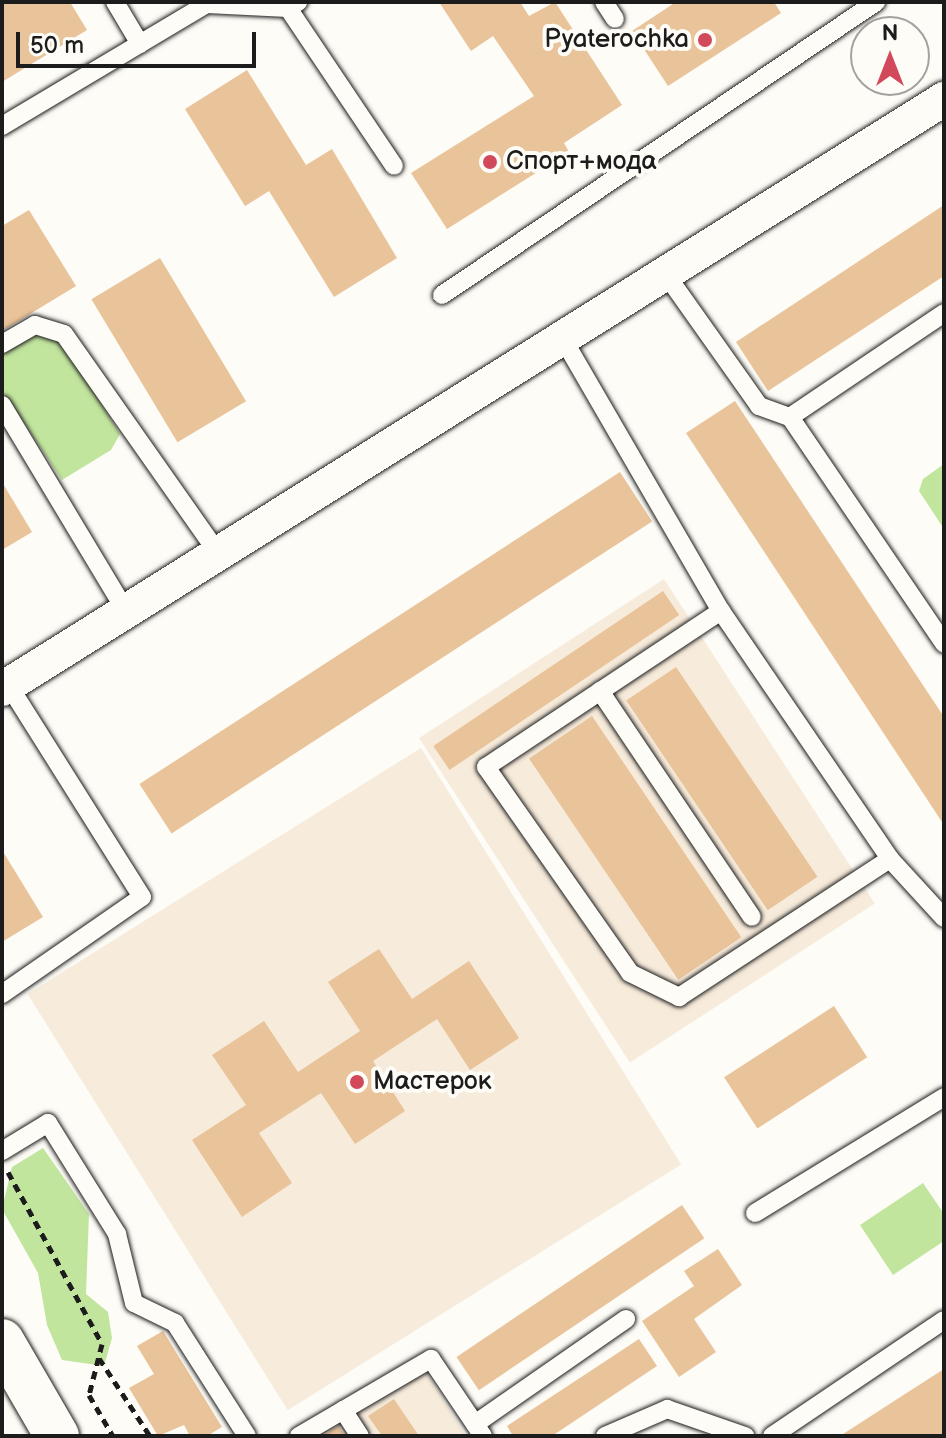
<!DOCTYPE html>
<meta charset="utf-8">
<style>
body{margin:0}
#map{position:relative;width:946px;height:1438px;overflow:hidden;background:#fdfcf7;font-family:"Balsamiq Sans",sans-serif}
div>[style]{position:absolute}
[style*='--x']{left:calc(var(--x)*1px);top:calc(var(--y)*1px);width:calc(var(--w)*1px);rotate:calc(var(--a)*1deg)}
.built>*{inset:0;background:#f7ebdb;transform-origin:0 0}
.green>*{inset:0;background:#c2e59e}
.building>*{inset:0;background:#e9c399;transform-origin:0 0}
.path>*{height:5px;margin-top:-2.5px;transform-origin:0;background:repeating-linear-gradient(90deg,#1c1c1c 0 8px,transparent 0 14px)}
.roads{filter:drop-shadow(0 0 2px #1c1c1c) drop-shadow(0 0 2px #1c1c1c)}
.service>*{height:18px;margin:-9px;padding:0 9px;transform-origin:9px;border-radius:9px;background:#fdfcf7}
.minor>*{height:34px;margin:-17px;padding:0 17px;transform-origin:17px;border-radius:17px;background:#fdfcf7}
.tertiary>*{height:44px;margin:-22px;padding:0 22px;transform-origin:22px;border-radius:22px;background:#fdfcf7}
.dots>*{width:22px;height:22px;translate:-50% -50%;box-sizing:border-box;border:4px solid #fdfcf7;border-radius:50%}
span{translate:-50% -50%;white-space:nowrap;text-align:center;line-height:1.15;-webkit-text-stroke:8px #fdfcf7;paint-order:stroke}
.poi-label{font-size:26px;color:#1c1c1c}
.right{translate:-100% -50%;text-align:right}
.left{translate:0 -50%;text-align:left}
.frame{position:absolute;inset:0;border:4px solid #1c1c1c;pointer-events:none}
.north{position:absolute;left:850px;top:16px;width:80px;height:80px;box-sizing:border-box;background:#fdfcf7;border:2px solid #a3a29f;border-radius:50%;rotate:0deg;font-size:22px;font-weight:700;line-height:32px;text-align:center;color:#1c1c1c}
.north::after{content:'';display:block;margin:auto;width:28px;height:36px;background:#d1495b;clip-path:polygon(50% 0,100% 100%,50% 72%,0 100%)}
.scale{position:absolute;left:16px;top:32px;width:240px;height:36px;box-sizing:border-box;border:4px solid #1c1c1c;border-top:0;padding-left:10px;font-size:24px;line-height:28px;white-space:nowrap;color:#1c1c1c;-webkit-text-stroke:6px #fdfcf7;paint-order:stroke}
</style>
<div id="map">
<div class="built">
<i style="left:664px;top:579px;width:387px;height:292px;rotate:57deg"></i>
<i style="left:421px;top:748px;width:491px;height:464px;rotate:58deg"></i>
<i style="clip-path:polygon(424px 1369px,466px 1436px,319px 1436px)"></i>
</div>
<div class="green">
<i style="clip-path:polygon(34px 331px,64px 344px,120px 434px,111px 450px,62px 480px,2px 390px,2px 351px)"></i>
<i style="clip-path:polygon(944px 464px,944px 529px,919px 491px,923px 479px)"></i>
<i style="clip-path:polygon(43px 1148px,89px 1214px,86px 1294px,108px 1312px,112px 1338px,104px 1366px,62px 1360px,47px 1325px,38px 1273px,2px 1209px,12px 1167px)"></i>
<i style="clip-path:polygon(923px 1183px,944px 1214px,944px 1241px,893px 1275px,860px 1225px)"></i>
</div>
<div class="building">
<i style="clip-path:polygon(2px 2px,70px 2px,87px 30px,2px 82px)"></i>
<i style="clip-path:polygon(439px 2px,520px 2px,529px 16px,555px 2px,622px 105px,564px 143px,569px 152px,447px 229px,411px 173px,534px 96px,493px 36px,471px 51px)"></i>
<i style="clip-path:polygon(676px 2px,774px 2px,781px 13px,668px 86px,632px 31px)"></i>
<i style="clip-path:polygon(247px 70px,306px 165px,332px 149px,397px 258px,334px 297px,269px 191px,245px 206px,185px 109px)"></i>
<i style="clip-path:polygon(944px 205px,944px 276px,768px 391px,736px 342px)"></i>
<i style="clip-path:polygon(29px 210px,76px 286px,2px 331px,2px 226px)"></i>
<i style="left:160px;top:258px;width:167px;height:80px;rotate:59deg"></i>
<i style="clip-path:polygon(735px 401px,944px 717px,944px 825px,686px 433px)"></i>
<i style="left:620px;top:472px;width:59px;height:573px;rotate:57deg"></i>
<i style="clip-path:polygon(2px 482px,32px 532px,2px 550px)"></i>
<i style="left:663px;top:591px;width:29px;height:277px;rotate:56deg"></i>
<i style="left:676px;top:667px;width:253px;height:60px;rotate:56deg"></i>
<i style="left:592px;top:716px;width:267px;height:76px;rotate:56deg"></i>
<i style="clip-path:polygon(2px 850px,43px 917px,2px 942px)"></i>
<i style="clip-path:polygon(379px 949px,412px 999px,469px 961px,519px 1038px,470px 1070px,437px 1019px,373px 1061px,405px 1111px,355px 1144px,321px 1093px,259px 1133px,292px 1183px,242px 1217px,192px 1140px,246px 1105px,212px 1055px,264px 1021px,298px 1072px,360px 1031px,328px 982px)"></i>
<i style="left:834px;top:1006px;width:61px;height:131px;rotate:57deg"></i>
<i style="left:682px;top:1205px;width:40px;height:272px;rotate:56deg"></i>
<i style="clip-path:polygon(718px 1249px,742px 1285px,694px 1319px,716px 1352px,679px 1377px,642px 1321px,694px 1286px,684px 1271px)"></i>
<i style="clip-path:polygon(163px 1331px,222px 1427px,207px 1436px,190px 1436px,184px 1425px,158px 1436px,129px 1388px,154px 1374px,137px 1346px)"></i>
<i style="clip-path:polygon(639px 1339px,657px 1366px,552px 1436px,513px 1436px,507px 1426px)"></i>
<i style="clip-path:polygon(944px 1369px,944px 1436px,840px 1436px,905px 1394px)"></i>
<i style="clip-path:polygon(394px 1399px,419px 1436px,382px 1436px,368px 1416px)"></i>
<i style="clip-path:polygon(338px 1426px,345px 1436px,323px 1436px)"></i>
</div>
<div class="path">
<i style="--x:8;--y:1172;--w:196;--a:61.3"></i>
<i style="--x:102;--y:1344;--w:53;--a:104.3"></i>
<i style="--x:89;--y:1395;--w:48;--a:59.7"></i>
<i style="--x:99;--y:1358;--w:93;--a:56.8"></i>
</div>
<div class="roads">
<div class="service">
<i style="--x:115;--y:2;--w:49;--a:59.2"></i>
<i style="--x:604;--y:2;--w:20;--a:57"></i>
<i style="--x:288;--y:8;--w:190;--a:56.1"></i>
<i style="--x:2;--y:126;--w:239;--a:-30.8"></i>
<i style="--x:207;--y:4;--w:81;--a:2.8"></i>
<i style="--x:288;--y:8;--w:12;--a:-31"></i>
<i style="--x:665;--y:273;--w:163;--a:54.7"></i>
<i style="--x:759;--y:406;--w:33;--a:20"></i>
<i style="--x:790;--y:417;--w:274;--a:55.8"></i>
<i style="--x:442;--y:295;--w:524;--a:-34.02"></i>
<i style="--x:562;--y:337;--w:317;--a:59.9"></i>
<i style="--x:721;--y:611;--w:300;--a:55.7"></i>
<i style="--x:890;--y:859;--w:80;--a:47.5"></i>
<i style="--x:2;--y:344;--w:38;--a:-30"></i>
<i style="--x:35;--y:325;--w:30;--a:17"></i>
<i style="--x:64;--y:334;--w:268;--a:54.9"></i>
<i style="--x:2;--y:405;--w:239;--a:59"></i>
<i style="--x:790;--y:417;--w:186;--a:-34"></i>
<i style="--x:721;--y:611;--w:282;--a:146.4"></i>
<i style="--x:486;--y:767;--w:251;--a:55"></i>
<i style="--x:630;--y:973;--w:55;--a:26.1"></i>
<i style="--x:679;--y:997;--w:252;--a:-33.2"></i>
<i style="--x:600;--y:691;--w:272;--a:56.1"></i>
<i style="--x:2;--y:994;--w:170;--a:-34.7"></i>
<i style="--x:142;--y:897;--w:252;--a:-122.2"></i>
<i style="--x:2;--y:1151;--w:54;--a:-31.3"></i>
<i style="--x:48;--y:1123;--w:131;--a:58.1"></i>
<i style="--x:117;--y:1234;--w:71;--a:76.2"></i>
<i style="--x:134;--y:1303;--w:46;--a:26"></i>
<i style="--x:175;--y:1323;--w:134;--a:57.5"></i>
<i style="--x:755;--y:1213;--w:222;--a:-31.5"></i>
<i style="--x:343;--y:1410;--w:31;--a:57"></i>
<i style="--x:475;--y:1424;--w:184;--a:-34.8"></i>
<i style="--x:299;--y:1436;--w:153;--a:-30.3"></i>
<i style="--x:431;--y:1359;--w:93;--a:56"></i>
<i style="--x:605;--y:1436;--w:68;--a:-23.5"></i>
<i style="--x:667;--y:1409;--w:83;--a:19.1"></i>
<i style="--x:772;--y:1436;--w:207;--a:-34"></i>
</div>
<div class="minor">
<i style="--x:2;--y:689;--w:1112;--a:-32.06"></i>
</div>
<div class="tertiary">
<i style="--x:2;--y:1341;--w:110;--a:59.9"></i>
</div>
</div>
<div class="dots">
<i style="left:705px;top:40px;background:#d1495b"></i>
<i style="left:490px;top:162px;background:#d1495b"></i>
<i style="left:357px;top:1082px;background:#d1495b"></i>
</div>
<div class="poi-label">
<span class="right" style="left:689px;top:40px">Pyaterochka</span>
<span class="left" style="left:506px;top:162px">Спорт+мода</span>
<span class="left" style="left:373px;top:1082px">Мастерок</span>
</div>
<div class="frame"></div>
<div class="north">N</div>
<div class="scale">50 m</div>
</div>
